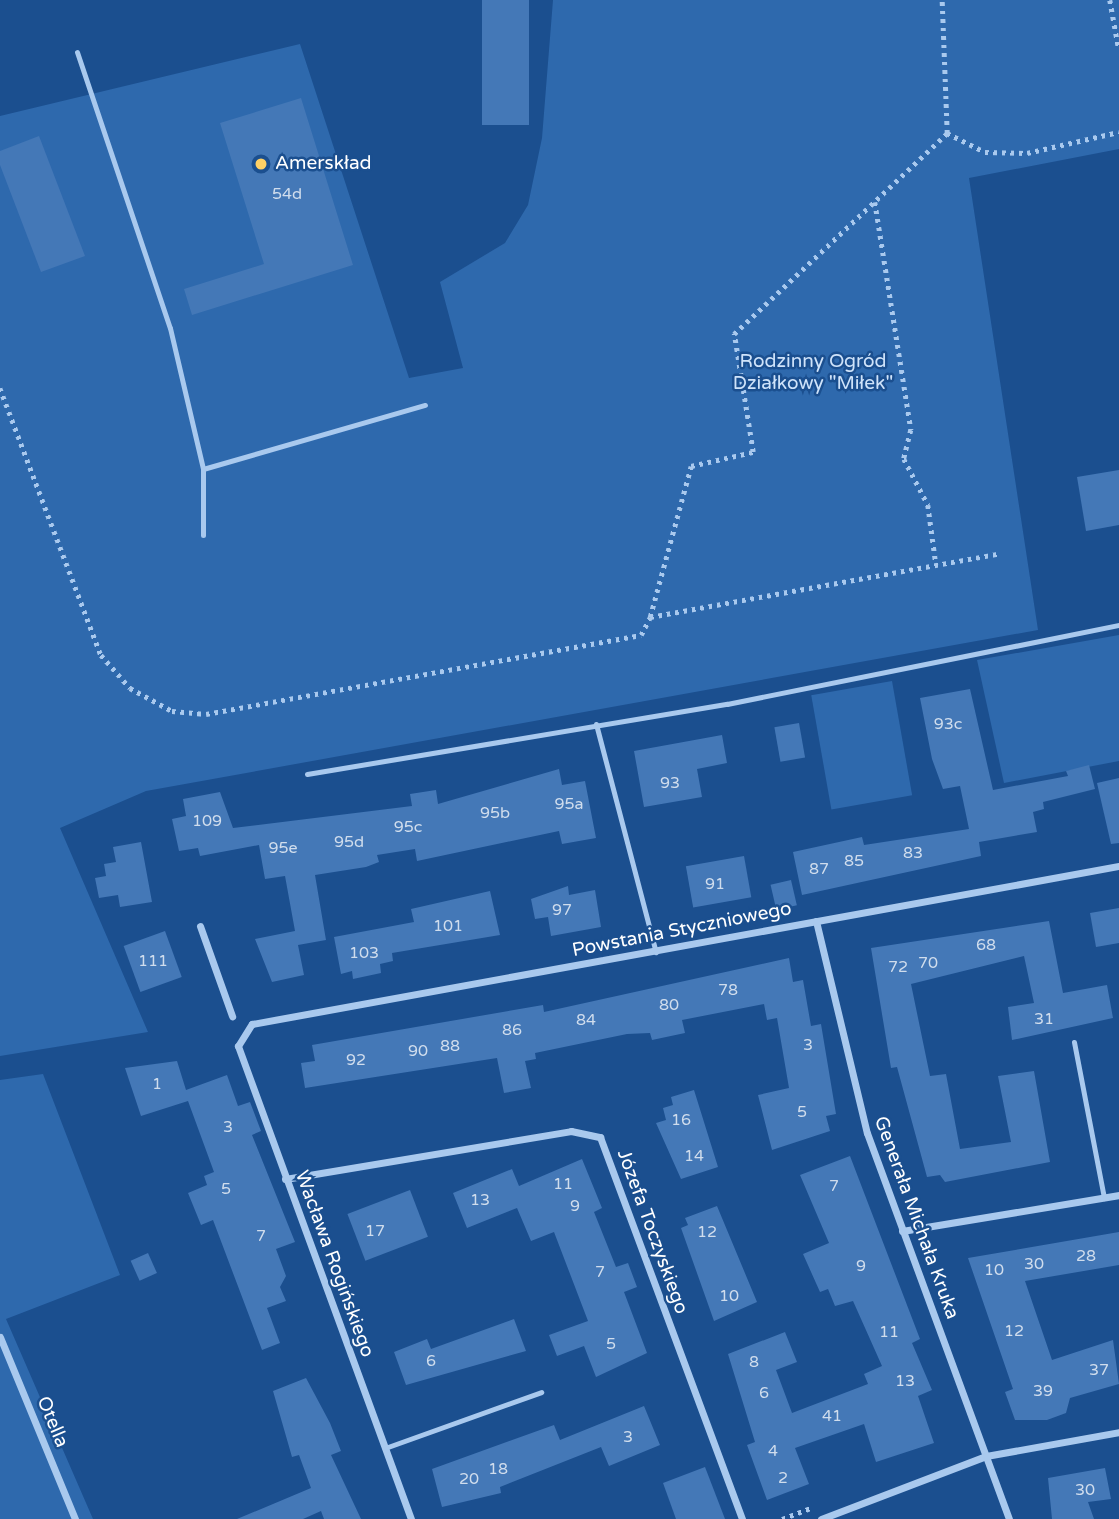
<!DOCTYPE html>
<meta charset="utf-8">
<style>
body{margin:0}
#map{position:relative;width:1119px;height:1519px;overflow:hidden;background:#1b4f8f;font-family:"Varela Round",sans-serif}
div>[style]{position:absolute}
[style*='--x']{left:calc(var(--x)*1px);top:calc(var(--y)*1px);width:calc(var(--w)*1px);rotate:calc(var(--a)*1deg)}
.green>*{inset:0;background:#2e69ad;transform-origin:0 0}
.building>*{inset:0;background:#4478b7;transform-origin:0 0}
.path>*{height:4.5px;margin-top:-2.25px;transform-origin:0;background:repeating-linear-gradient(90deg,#a9c9ee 0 3.5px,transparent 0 8.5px)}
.service>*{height:5px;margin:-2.5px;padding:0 2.5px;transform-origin:2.5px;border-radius:2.5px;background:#a9c9ee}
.minor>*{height:7px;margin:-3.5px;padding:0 3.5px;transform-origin:3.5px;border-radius:3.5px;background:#a9c9ee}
.dots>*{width:19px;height:19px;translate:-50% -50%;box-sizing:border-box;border:4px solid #1b4f8f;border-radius:50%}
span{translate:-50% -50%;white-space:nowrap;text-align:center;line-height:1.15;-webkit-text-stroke:5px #1b4f8f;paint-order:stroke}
.number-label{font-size:16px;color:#d0dded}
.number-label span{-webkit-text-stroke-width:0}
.poi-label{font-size:19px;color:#fff}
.left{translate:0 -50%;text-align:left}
.park-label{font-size:19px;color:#cfe3fa}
.street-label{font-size:19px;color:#fff}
</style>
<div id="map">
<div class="green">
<i style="clip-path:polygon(553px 0,1119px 0,1119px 149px,969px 178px,1038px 630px,146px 791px,60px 828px,148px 1032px,0 1056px,0 116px,300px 44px,409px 378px,463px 368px,440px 282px,505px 243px,528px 205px,542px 138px)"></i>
<i style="clip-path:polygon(1119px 635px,1119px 761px,1004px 783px,977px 660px)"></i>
<i style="left:892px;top:681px;width:116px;height:82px;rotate:80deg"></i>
<i style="clip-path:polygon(43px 1074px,120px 1275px,6px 1319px,93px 1519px,0 1519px,0 1080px)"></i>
</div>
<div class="building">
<i style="left:482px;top:0;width:47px;height:125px"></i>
<i style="clip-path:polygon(301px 98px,353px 265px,192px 315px,184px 289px,264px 264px,220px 123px)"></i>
<i style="clip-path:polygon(39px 136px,85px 256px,41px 272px,0 165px,0 151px)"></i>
<i style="clip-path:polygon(1119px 470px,1119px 525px,1086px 531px,1077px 477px)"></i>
<i style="clip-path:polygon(970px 689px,993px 790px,1068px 776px,1066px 771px,1089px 765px,1095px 789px,1043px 802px,1044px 809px,1033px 812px,1037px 832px,979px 842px,981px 856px,802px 895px,793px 852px,862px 837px,864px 845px,969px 829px,960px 786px,943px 789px,932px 759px,920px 698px)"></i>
<i style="left:799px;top:723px;width:35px;height:25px;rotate:80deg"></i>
<i style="clip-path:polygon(722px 735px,727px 763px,697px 769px,702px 797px,644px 807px,634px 751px)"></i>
<i style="clip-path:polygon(559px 769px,562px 785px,585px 781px,596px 838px,562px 844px,559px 831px,417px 861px,415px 849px,377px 855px,379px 862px,366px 867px,315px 875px,326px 940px,298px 945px,304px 975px,272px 982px,255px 939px,295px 931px,285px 876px,265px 879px,259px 845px,200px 856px,198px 848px,179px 851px,172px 819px,186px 816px,183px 799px,220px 792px,233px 828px,412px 806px,410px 794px,436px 790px,438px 804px)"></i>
<i style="clip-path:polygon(1119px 778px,1119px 843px,1111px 844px,1097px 783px)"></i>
<i style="clip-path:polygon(141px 842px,152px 902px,120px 907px,118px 895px,99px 898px,95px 878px,106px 876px,104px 864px,116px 862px,113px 847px)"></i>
<i style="left:744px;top:856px;width:42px;height:59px;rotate:80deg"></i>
<i style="left:791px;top:880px;width:26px;height:21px;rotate:77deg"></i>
<i style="clip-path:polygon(568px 886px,569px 895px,595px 890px,601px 927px,551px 936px,548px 917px,535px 919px,531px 899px)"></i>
<i style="clip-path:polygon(490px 891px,500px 935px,392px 953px,393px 961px,380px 964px,381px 973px,353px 979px,352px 971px,341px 974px,334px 937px,414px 922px,411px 909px)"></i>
<i style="clip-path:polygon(1119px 908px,1119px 943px,1096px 947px,1090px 913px)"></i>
<i style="clip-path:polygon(1049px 921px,1063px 993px,1107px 985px,1113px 1018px,1012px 1040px,1008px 1007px,1034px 1003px,1024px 956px,911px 984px,930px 1076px,946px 1074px,960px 1149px,1011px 1142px,998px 1076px,1034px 1071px,1050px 1162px,945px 1182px,940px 1175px,927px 1177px,897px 1067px,891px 1068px,871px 948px)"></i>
<i style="left:165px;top:931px;width:49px;height:44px;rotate:70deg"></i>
<i style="clip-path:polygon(789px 958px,793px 982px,803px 980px,811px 1026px,821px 1024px,836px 1114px,826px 1116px,830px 1131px,772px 1150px,758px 1095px,789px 1088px,777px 1018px,767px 1020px,764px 1004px,682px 1020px,685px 1033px,652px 1040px,650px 1033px,627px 1034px,535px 1053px,536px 1059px,525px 1061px,531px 1088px,504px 1093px,497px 1058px,305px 1088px,301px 1063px,315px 1061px,312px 1045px,543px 1005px,544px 1012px)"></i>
<i style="clip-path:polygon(177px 1061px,186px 1090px,227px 1075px,238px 1106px,250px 1102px,261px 1131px,252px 1135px,295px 1242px,276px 1249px,286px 1276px,280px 1287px,286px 1301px,267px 1308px,280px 1343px,262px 1350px,213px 1220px,201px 1225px,188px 1193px,207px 1185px,204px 1176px,214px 1172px,188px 1101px,141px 1116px,125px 1068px)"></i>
<i style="clip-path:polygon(694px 1090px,718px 1167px,681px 1179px,656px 1123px,666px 1120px,663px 1108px,673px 1105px,671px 1097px)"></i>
<i style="clip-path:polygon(850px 1156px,920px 1339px,912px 1343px,932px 1390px,918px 1396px,934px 1443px,876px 1462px,864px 1424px,795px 1448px,809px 1484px,767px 1500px,747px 1445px,755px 1442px,728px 1354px,785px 1332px,797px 1362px,776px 1370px,792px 1413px,868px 1384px,864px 1374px,882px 1366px,853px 1301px,835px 1306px,828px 1289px,820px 1292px,803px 1254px,829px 1243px,800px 1175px)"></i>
<i style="clip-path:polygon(582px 1159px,602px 1208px,594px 1212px,616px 1267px,628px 1263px,637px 1287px,624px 1292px,647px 1353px,596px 1377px,584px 1346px,557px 1356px,549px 1335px,588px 1321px,554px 1232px,531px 1241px,517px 1208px,467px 1228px,453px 1193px,512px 1169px,519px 1186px)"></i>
<i style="left:410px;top:1190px;width:50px;height:67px;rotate:69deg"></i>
<i style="clip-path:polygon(717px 1206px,757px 1302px,714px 1321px,681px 1228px,688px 1225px,685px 1218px)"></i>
<i style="clip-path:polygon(1119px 1232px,1119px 1265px,1025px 1281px,1052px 1360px,1113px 1340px,1119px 1384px,1070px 1398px,1066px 1413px,1047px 1420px,1015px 1420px,1005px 1392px,1013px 1389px,968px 1258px)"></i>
<i style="left:148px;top:1253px;width:22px;height:19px;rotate:66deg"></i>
<i style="clip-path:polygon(514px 1319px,526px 1351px,406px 1385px,394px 1352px,427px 1339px,431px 1349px)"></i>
<i style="clip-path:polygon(306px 1378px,330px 1423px,341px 1451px,331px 1455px,361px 1519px,324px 1519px,321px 1511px,303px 1519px,237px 1519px,311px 1488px,299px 1455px,292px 1457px,273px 1391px)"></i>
<i style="clip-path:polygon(644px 1406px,660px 1445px,609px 1466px,601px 1447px,500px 1487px,501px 1493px,442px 1507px,432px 1469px,554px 1425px,560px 1440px)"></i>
<i style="clip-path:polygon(705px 1467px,725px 1519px,676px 1519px,663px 1483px)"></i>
<i style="clip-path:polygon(1105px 1468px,1111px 1499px,1088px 1502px,1094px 1519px,1052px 1519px,1048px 1478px)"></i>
</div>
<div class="path">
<i style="--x:1110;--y:0;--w:51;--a:79.8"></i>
<i style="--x:947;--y:133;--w:42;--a:26.6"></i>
<i style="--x:985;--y:152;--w:42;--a:1.4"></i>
<i style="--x:1027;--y:153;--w:94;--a:-12.9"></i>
<i style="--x:875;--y:202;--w:231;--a:81"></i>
<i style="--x:911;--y:430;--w:30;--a:104"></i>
<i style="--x:904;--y:459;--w:52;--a:62.4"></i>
<i style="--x:928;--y:505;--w:60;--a:82.3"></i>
<i style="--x:0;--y:388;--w:285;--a:69.3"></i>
<i style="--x:101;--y:655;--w:44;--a:48.7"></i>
<i style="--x:130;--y:688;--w:48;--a:28.7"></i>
<i style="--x:172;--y:711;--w:34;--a:5"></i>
<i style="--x:206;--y:714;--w:442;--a:-10.3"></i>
<i style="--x:641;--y:635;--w:20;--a:-63"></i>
<i style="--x:650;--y:617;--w:353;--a:-10.3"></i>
<i style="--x:650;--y:617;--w:156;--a:-74.8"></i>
<i style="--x:691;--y:466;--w:64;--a:-12.7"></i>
<i style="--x:753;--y:452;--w:120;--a:-99.1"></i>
<i style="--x:734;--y:334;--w:293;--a:-43.3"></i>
<i style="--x:947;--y:133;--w:133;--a:-92.2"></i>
<i style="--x:782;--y:1519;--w:31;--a:-21"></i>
</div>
<div class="service">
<i style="--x:77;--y:52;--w:291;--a:71.4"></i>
<i style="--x:170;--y:328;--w:145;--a:76.8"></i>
<i style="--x:203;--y:469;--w:231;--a:-16.1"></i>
<i style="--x:203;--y:535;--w:66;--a:-90"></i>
<i style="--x:596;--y:724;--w:236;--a:75.3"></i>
<i style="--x:307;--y:774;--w:426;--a:-9.5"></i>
<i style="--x:727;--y:704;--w:400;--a:-11.4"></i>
<i style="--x:1074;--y:1042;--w:159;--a:79.1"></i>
<i style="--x:385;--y:1448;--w:166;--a:-19.7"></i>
</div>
<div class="minor">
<i style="--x:816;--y:921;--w:218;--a:76.5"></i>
<i style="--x:867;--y:1133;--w:411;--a:69.8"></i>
<i style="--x:200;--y:926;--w:96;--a:70.4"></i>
<i style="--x:285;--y:1179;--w:290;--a:-9.5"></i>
<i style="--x:571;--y:1131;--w:30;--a:12"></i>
<i style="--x:600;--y:1137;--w:408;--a:69.6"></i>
<i style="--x:902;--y:1231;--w:220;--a:-9.4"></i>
<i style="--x:0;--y:1337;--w:197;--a:67.6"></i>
<i style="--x:411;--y:1519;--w:504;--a:-110.09"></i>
<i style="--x:238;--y:1046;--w:26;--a:-58"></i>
<i style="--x:252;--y:1024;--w:881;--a:-10.33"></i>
<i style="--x:821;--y:1519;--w:177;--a:-20.9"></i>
<i style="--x:986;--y:1456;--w:135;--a:-10.2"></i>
</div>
<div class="dots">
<i style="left:261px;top:164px;background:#ffd166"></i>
</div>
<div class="number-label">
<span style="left:287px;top:194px">54d</span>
<span style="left:948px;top:724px">93c</span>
<span style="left:670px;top:783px">93</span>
<span style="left:569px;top:804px">95a</span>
<span style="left:495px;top:813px">95b</span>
<span style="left:207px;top:821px">109</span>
<span style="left:408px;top:827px">95c</span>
<span style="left:349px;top:842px">95d</span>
<span style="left:283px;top:848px">95e</span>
<span style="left:913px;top:853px">83</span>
<span style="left:854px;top:861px">85</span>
<span style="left:819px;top:869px">87</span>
<span style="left:715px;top:884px">91</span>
<span style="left:562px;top:910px">97</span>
<span style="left:448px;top:926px">101</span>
<span style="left:986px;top:945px">68</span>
<span style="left:364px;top:953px">103</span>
<span style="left:153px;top:961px">111</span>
<span style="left:928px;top:963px">70</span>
<span style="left:898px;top:967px">72</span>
<span style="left:728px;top:990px">78</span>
<span style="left:669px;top:1005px">80</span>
<span style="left:1044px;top:1019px">31</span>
<span style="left:586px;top:1020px">84</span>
<span style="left:512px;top:1030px">86</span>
<span style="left:808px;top:1045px">3</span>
<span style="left:450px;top:1046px">88</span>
<span style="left:418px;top:1051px">90</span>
<span style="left:356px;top:1060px">92</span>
<span style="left:157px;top:1084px">1</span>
<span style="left:802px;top:1112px">5</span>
<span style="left:681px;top:1120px">16</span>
<span style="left:228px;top:1127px">3</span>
<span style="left:694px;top:1156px">14</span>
<span style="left:563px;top:1184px">11</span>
<span style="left:834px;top:1186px">7</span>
<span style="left:226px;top:1189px">5</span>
<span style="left:480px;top:1200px">13</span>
<span style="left:575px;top:1206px">9</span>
<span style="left:375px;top:1231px">17</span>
<span style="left:707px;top:1232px">12</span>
<span style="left:261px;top:1236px">7</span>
<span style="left:1086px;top:1256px">28</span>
<span style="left:1034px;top:1264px">30</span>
<span style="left:861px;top:1266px">9</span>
<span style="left:994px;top:1270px">10</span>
<span style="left:600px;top:1272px">7</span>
<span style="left:729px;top:1296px">10</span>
<span style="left:1014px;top:1331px">12</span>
<span style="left:889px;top:1332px">11</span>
<span style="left:611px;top:1344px">5</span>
<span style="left:431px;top:1361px">6</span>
<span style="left:754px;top:1362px">8</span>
<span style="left:1099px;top:1370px">37</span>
<span style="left:905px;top:1381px">13</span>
<span style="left:1043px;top:1391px">39</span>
<span style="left:764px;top:1393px">6</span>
<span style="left:832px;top:1416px">41</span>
<span style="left:628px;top:1437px">3</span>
<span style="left:773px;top:1451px">4</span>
<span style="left:498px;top:1469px">18</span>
<span style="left:783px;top:1478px">2</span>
<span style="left:469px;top:1479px">20</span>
<span style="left:1085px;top:1490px">30</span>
</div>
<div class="poi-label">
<span class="left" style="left:275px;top:164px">Amerskład</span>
</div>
<div class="park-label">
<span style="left:813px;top:373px">Rodzinny Ogród<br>Działkowy "Miłek"</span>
</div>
<div class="street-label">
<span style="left:682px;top:930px;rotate:-11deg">Powstania Styczniowego</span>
<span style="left:916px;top:1218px;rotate:70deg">Generała Michała Kruka</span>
<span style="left:652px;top:1232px;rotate:70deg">Józefa Toczyskiego</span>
<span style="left:334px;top:1264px;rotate:70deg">Wacława Rogińskiego</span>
<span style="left:52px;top:1422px;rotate:67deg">Otella</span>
</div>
</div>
